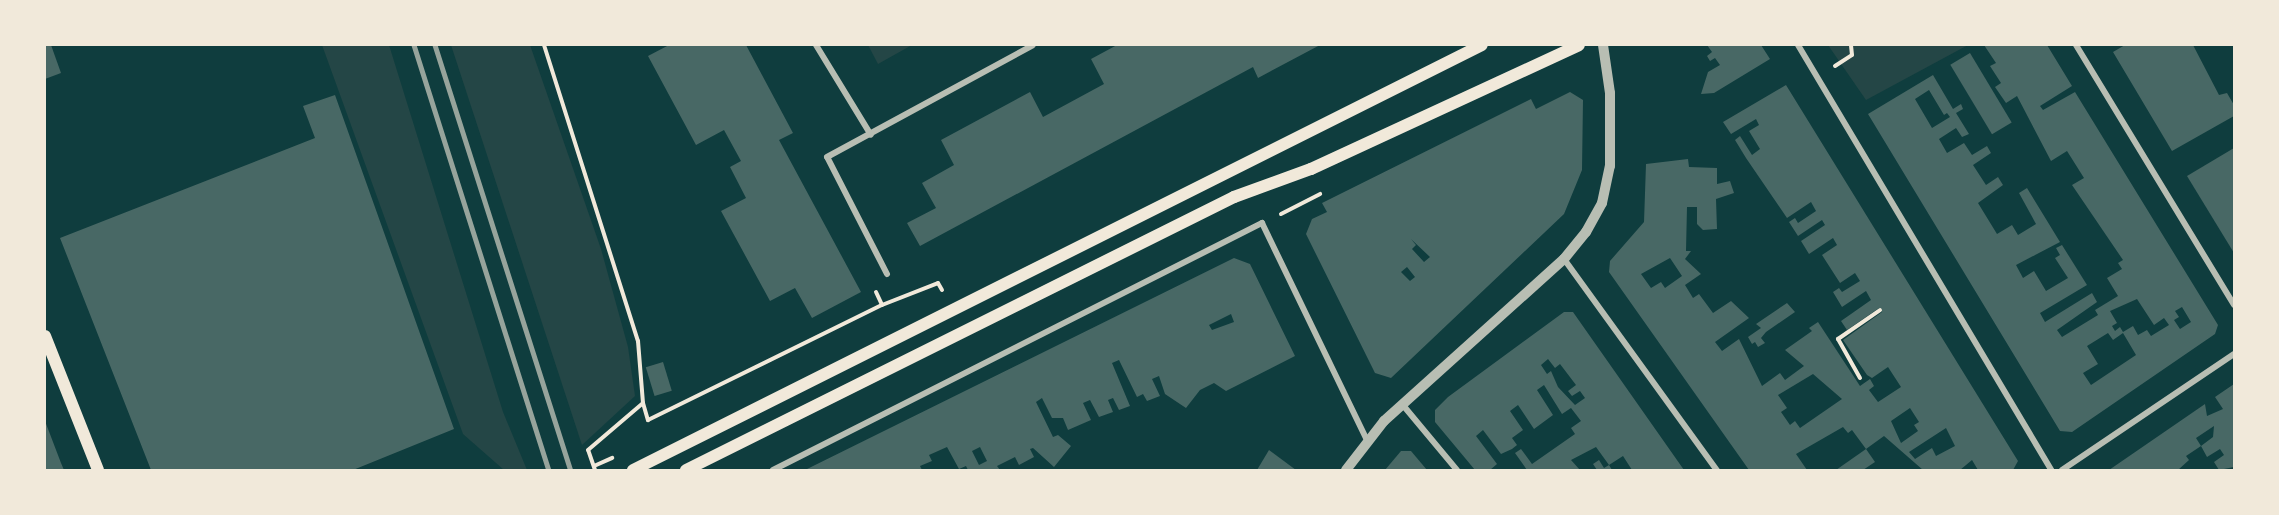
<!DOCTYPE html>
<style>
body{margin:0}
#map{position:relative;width:2279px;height:515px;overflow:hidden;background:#0f3d3e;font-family:"DM Sans",sans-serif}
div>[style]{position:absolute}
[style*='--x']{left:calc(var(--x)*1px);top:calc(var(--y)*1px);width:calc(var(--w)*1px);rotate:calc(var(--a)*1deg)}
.green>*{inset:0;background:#244646}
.building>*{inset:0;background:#486865;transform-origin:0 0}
.path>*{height:4px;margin:-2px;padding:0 2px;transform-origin:2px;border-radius:2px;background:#f1e9da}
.minor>*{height:6px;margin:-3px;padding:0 3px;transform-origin:3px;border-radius:3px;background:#b8beb3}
.tertiary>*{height:10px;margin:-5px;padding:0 5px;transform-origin:5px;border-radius:5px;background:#b8beb3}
.secondary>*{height:12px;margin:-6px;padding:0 6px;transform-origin:6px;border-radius:6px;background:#f1e9da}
.rail>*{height:4.5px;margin:-2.25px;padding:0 2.25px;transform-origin:2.25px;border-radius:2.25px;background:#97a49c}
span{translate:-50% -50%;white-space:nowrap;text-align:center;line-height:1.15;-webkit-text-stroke:4.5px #f1e9da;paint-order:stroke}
.frame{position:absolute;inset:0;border:46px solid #f1e9da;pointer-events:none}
</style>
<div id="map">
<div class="green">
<i style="clip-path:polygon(322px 45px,389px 45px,503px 412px,527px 470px,504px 470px,463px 434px)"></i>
<i style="clip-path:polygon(451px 45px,530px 45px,601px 249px,628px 347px,635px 396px,582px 445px)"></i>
<i style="clip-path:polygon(868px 45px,912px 45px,878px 64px)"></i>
<i style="clip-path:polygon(1828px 45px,1968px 45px,1866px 100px)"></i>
</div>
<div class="building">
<i style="clip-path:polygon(45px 45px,51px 45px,61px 73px,45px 79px)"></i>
<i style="clip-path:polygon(669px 45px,746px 45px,793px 133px,779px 140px,861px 292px,812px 318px,795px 288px,770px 301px,721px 211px,746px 198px,730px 167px,741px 161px,724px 130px,696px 145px,648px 56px)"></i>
<i style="clip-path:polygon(1117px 45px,1320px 45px,1258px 78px,1253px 67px,920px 246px,907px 223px,936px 208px,922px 183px,954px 165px,941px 140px,1030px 92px,1043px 117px,1104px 84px,1091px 59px)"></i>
<i style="clip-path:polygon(1707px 45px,1761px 45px,1770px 59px,1714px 93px,1701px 94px,1708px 72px,1720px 65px,1715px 58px,1710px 61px,1707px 56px,1712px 52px)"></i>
<i style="clip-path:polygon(evenodd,1984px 45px,2047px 45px,2072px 86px,2040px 106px,2043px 110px,2075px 92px,2218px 325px,2215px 334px,2072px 432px,2060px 431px,1868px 114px,1933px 75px,1953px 109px,1961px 104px,1963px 109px,1956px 113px,1969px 134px,1962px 137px,1956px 128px,1939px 139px,1947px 153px,1964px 143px,1972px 155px,1987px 146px,1991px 153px,1973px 165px,1986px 185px,1998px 177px,2003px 185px,1978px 203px,1997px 234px,2012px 225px,2018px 235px,2036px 224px,2019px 193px,2027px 188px,2060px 242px,2016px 265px,2023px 278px,2034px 271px,2046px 291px,2068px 278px,2055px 258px,2060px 255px,2056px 248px,2062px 245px,2087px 285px,2040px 313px,2045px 322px,2092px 293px,2097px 302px,2057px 330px,2062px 337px,2098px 315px,2095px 310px,2118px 296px,2107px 278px,2122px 269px,2118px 263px,2123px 260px,2072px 185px,2084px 178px,2067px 151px,2051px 161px,2017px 96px,2006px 103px,1995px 87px,2001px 83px,1990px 66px,1996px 63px,1984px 45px,1929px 90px,1944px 115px,1947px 113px,1950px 117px,1932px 128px,1915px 99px,1929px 90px,1984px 45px,2137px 299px,2154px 325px,2164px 318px,2169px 325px,2151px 336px,2147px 330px,2138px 335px,2133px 326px,2123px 332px,2120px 327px,2115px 331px,2112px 326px,2117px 323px,2110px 311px,2137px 299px,1984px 45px,2182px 307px,2191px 322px,2180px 329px,2174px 320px,2179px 317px,2175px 311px,2182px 307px,1984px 45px,2108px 333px,2113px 340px,2123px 333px,2136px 355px,2091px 385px,2083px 373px,2098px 364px,2087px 346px,2108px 333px)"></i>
<i style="clip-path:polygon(2125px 45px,2193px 45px,2219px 95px,2227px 93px,2234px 105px,2234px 116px,2172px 151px,2113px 52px)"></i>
<i style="left:1970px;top:53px;width:81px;height:23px;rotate:59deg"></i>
<i style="clip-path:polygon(evenodd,1786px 85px,2018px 461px,2013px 470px,1978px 470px,1972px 460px,1960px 470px,1923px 470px,1884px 436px,1866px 449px,1852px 430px,1848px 433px,1843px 427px,1796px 454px,1807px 470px,1749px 470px,1609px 272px,1610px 261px,1644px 222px,1646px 164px,1688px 159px,1689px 167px,1717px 168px,1717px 184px,1730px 181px,1734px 193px,1716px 199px,1717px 229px,1703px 230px,1697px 224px,1697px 207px,1687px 207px,1686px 251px,1691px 251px,1685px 259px,1701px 274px,1685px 285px,1693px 298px,1699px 294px,1713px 313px,1731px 301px,1749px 318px,1715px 342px,1722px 351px,1739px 339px,1762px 386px,1780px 373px,1785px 380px,1804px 366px,1785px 350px,1812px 331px,1809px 328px,1818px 322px,1860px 386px,1870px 379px,1874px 386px,1869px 390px,1878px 402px,1901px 387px,1888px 367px,1872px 378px,1867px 375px,1843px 340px,1882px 312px,1879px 308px,1847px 330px,1841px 321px,1871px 300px,1866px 291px,1842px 307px,1833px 292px,1839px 288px,1842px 292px,1860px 281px,1855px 273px,1840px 283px,1822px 255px,1837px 245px,1833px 238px,1809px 254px,1801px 241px,1825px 225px,1822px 220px,1798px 236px,1789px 222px,1795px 218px,1798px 223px,1816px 211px,1811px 202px,1787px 218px,1746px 158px,1735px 140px,1740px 136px,1752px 155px,1760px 149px,1749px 131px,1759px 125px,1756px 119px,1731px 134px,1723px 122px,1786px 85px,1670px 258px,1682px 276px,1665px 288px,1661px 282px,1651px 288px,1641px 274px,1670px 258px,1786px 85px,1813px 374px,1842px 399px,1800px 428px,1795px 421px,1790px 425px,1781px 412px,1787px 408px,1778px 395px,1813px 374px,1786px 85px,1910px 408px,1919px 422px,1914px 425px,1918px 431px,1901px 443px,1891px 421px,1910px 408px,1786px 85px,1946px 428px,1955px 446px,1936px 456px,1932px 448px,1915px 459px,1909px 452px,1946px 428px)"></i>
<i style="clip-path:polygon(evenodd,1570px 92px,1583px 100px,1582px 170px,1564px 214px,1391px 378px,1375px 373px,1306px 234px,1312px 219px,1327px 212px,1322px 203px,1531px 99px,1536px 109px,1570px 92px,1411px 239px,1430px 257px,1424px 262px,1412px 249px,1416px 245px,1411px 239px,1570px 92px,1407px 267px,1415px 277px,1410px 281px,1401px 272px,1407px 267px)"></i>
<i style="clip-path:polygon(335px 95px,454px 429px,353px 470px,151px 470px,60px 238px,315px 138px,303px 106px)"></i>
<i style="clip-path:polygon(2234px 148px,2234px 253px,2187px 176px)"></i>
<i style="clip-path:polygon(evenodd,1234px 258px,1250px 264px,1295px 356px,1226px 391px,1214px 383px,1200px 390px,1186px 408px,1165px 394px,1159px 376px,1152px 379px,1160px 396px,1147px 401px,1143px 394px,1137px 397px,1119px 360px,1112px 363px,1130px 406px,1119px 410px,1113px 398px,1108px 400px,1113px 412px,1099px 417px,1090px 400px,1083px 403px,1091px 420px,1068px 430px,1063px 418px,1052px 418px,1042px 398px,1036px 402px,1053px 437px,1058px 435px,1071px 446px,1054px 467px,1033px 448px,1030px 449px,1034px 457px,1019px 465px,1015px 457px,997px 466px,1000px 470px,968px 470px,966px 466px,959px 469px,947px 447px,929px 455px,932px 461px,920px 466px,922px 470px,805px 470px,1234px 258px,1231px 314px,1234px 322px,1212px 330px,1209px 325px,1231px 314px,1234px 258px,980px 447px,987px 461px,979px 465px,972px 451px,980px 447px)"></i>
<i style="clip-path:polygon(1787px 303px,1795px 312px,1766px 332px,1761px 338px,1765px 343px,1758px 347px,1755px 342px,1752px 344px,1748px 337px,1761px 328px,1756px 324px)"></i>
<i style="clip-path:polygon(evenodd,1564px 312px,1573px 312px,1684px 470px,1632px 470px,1623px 456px,1609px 465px,1596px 447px,1571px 460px,1580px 470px,1527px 470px,1515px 453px,1521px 449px,1532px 464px,1575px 434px,1571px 428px,1581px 421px,1571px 408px,1562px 414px,1544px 385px,1537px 390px,1553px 415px,1534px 429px,1518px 405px,1510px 411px,1523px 430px,1512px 438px,1517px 445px,1512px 449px,1501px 454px,1483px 430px,1476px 436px,1497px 464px,1490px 470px,1475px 470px,1435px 422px,1435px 410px,1448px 397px,1564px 312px,1548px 359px,1555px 368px,1560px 364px,1576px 385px,1568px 391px,1572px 396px,1580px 391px,1585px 398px,1575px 405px,1558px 387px,1551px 371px,1547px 374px,1541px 365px,1548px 359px)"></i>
<i style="left:663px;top:362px;width:30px;height:18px;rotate:73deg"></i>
<i style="clip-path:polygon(2234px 384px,2234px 467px,2219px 470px,2214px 462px,2224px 455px,2220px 449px,2207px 457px,2201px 446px,2213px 437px,2214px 426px,2196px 438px,2201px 446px,2186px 456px,2189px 460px,2178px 470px,2109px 470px,2205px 404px,2207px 416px,2223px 409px,2215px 397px)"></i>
<i style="clip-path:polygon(45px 421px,61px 463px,64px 470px,45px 470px)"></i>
<i style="clip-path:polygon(1866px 449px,1875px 462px,1863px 470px,1836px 470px)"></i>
<i style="clip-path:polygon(1269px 450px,1296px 470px,1257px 470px)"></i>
<i style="clip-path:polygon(1401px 451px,1411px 451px,1427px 470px,1385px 470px)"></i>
<i style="clip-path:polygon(1599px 460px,1604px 468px,1609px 465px,1612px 470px,1597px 470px,1593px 464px)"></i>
</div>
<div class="path">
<i style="--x:544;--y:45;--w:311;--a:72.4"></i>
<i style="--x:638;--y:341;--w:62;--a:85.4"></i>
<i style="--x:643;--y:403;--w:18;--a:74"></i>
<i style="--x:648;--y:420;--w:261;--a:-26.2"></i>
<i style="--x:1835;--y:66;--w:20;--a:-33"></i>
<i style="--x:1852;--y:55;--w:10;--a:-96"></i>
<i style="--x:1281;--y:214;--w:44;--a:-27.1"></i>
<i style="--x:876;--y:292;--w:14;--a:65"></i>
<i style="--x:882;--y:305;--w:60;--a:-21.4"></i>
<i style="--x:938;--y:283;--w:8;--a:60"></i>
<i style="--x:1860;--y:378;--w:45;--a:-119.4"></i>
<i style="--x:1838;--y:339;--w:51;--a:-34.6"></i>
<i style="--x:594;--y:466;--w:20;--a:-24"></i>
<i style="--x:595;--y:470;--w:21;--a:-109"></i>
<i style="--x:588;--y:450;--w:72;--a:-40.5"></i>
</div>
<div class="minor">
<i style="--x:816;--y:45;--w:105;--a:58.6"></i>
<i style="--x:1798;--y:45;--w:495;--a:59.2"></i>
<i style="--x:2076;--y:45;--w:304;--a:58.7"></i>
<i style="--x:1564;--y:259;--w:261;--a:54.1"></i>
<i style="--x:887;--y:274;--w:131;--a:-117.1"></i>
<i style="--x:827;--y:157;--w:234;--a:-28.5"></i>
<i style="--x:1402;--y:404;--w:86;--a:50.2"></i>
<i style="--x:773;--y:470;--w:548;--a:-26.8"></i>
<i style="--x:1262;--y:223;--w:241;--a:64.2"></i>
<i style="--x:2062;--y:470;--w:207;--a:-34"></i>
</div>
<div class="tertiary">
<i style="--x:1346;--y:470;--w:62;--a:-52.2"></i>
<i style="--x:1384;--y:421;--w:242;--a:-42"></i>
<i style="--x:1564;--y:259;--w:35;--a:-51"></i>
<i style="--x:1586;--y:232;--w:33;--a:-61"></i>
<i style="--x:1602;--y:203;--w:38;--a:-78"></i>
<i style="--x:1610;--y:166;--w:73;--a:-90"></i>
<i style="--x:1610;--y:93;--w:49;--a:-98.3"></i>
</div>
<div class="secondary">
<i style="--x:45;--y:336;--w:144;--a:68.4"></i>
<i style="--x:633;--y:470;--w:949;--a:-26.59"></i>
<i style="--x:686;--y:470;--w:612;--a:-26.48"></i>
<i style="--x:1234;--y:197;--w:82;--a:-20"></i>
<i style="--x:1311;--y:169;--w:295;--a:-24.8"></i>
</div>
<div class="rail">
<i style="--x:414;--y:45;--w:446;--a:72.4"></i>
<i style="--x:435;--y:45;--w:446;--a:72.3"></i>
</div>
<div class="frame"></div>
</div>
